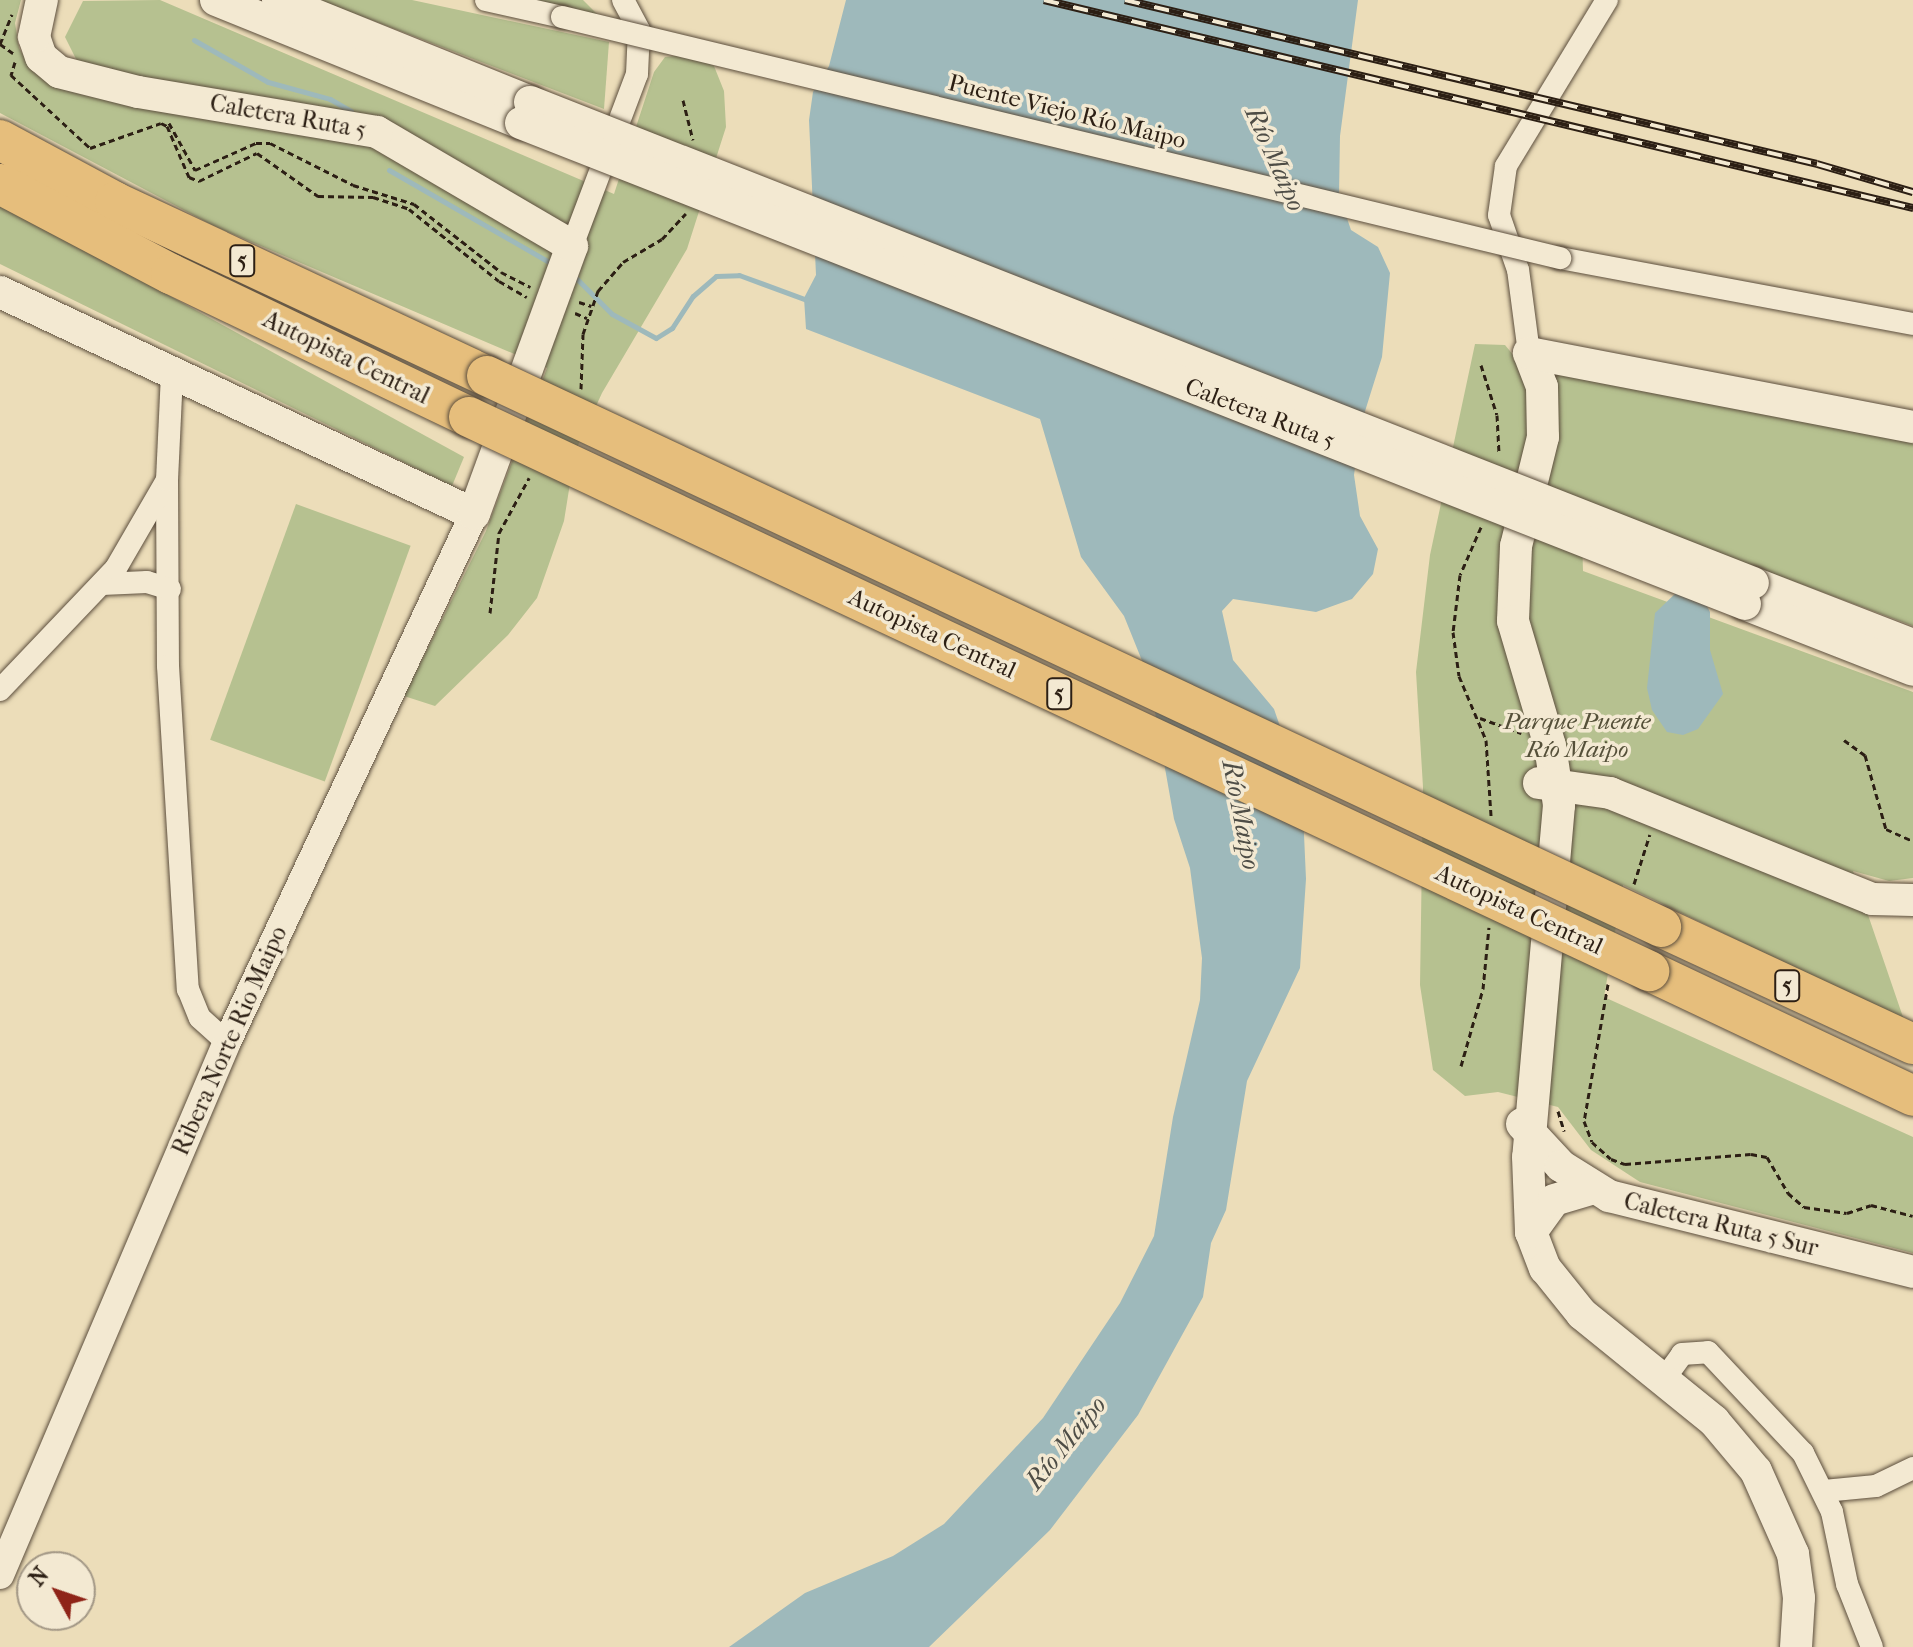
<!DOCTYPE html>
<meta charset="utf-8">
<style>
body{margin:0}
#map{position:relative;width:1913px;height:1647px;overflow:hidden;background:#ecddb9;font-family:"IM FELL French Canon",serif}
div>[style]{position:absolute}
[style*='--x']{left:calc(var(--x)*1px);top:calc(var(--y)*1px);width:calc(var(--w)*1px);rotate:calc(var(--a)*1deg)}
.green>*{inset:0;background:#b6c190;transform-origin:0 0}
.water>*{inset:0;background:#9eb9bb}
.stream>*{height:5px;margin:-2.5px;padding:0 2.5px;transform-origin:2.5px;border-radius:2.5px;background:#9eb9bb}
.path>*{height:3px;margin-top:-1.5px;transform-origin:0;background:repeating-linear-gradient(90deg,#2c1f14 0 6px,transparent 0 10px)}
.roads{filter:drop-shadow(0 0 2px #5c4e3d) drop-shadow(0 0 2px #5c4e3d)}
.minor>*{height:22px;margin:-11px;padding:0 11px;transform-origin:11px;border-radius:11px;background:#f3e9d2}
.tertiary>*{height:28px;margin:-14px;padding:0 14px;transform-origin:14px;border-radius:14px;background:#f3e9d2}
.secondary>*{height:32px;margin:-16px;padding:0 16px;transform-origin:16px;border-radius:16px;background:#f3e9d2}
.motorway>*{height:40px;margin:-20px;padding:0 20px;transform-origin:20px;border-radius:20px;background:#e6be7c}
.rail>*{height:8px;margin-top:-4px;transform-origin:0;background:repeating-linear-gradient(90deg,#f3e9d2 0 15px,#2c1f14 0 30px);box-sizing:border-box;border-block:2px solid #2c1f14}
.bridges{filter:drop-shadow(0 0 2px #5c4e3d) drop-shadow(0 0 2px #5c4e3d)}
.minor-bridge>*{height:22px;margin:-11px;padding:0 11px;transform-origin:11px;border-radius:11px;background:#f3e9d2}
.secondary-bridge>*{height:32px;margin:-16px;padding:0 16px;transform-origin:16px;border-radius:16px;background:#f3e9d2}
.motorway-bridge>*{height:40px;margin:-20px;padding:0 20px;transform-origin:20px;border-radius:20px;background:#e6be7c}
span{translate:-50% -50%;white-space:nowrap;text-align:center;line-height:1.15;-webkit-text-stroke:7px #f3e9d2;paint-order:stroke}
.shield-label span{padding:2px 6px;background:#f3e9d2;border:2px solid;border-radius:6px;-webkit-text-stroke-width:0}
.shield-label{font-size:22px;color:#2c1f14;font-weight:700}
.street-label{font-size:24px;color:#2c1f14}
.park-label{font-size:24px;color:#555039;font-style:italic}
.water-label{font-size:26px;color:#4e4d46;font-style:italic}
.north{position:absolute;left:16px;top:1551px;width:80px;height:80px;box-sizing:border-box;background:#f3e9d2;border:2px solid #a39886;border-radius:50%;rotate:310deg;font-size:22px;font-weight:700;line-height:32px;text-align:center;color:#2c1f14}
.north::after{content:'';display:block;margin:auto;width:28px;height:36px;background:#8f2418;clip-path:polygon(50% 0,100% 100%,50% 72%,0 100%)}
</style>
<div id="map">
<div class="green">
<i style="clip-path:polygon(0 0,21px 0,15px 23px,19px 48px,32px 70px,52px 84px,77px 61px,65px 37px,83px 1px,160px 0,614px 194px,654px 72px,665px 57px,694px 54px,714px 66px,724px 91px,726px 127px,687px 249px,602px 393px,575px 452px,564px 521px,537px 598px,508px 635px,435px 706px,404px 696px,486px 531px,547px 368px,214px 226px,0 113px)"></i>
<i style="clip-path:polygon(319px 0,412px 0,609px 42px,604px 109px)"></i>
<i style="clip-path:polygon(524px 0,583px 0,599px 16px)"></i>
<i style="clip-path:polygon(0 203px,464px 457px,452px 486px,0 264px)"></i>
<i style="clip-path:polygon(1475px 344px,1505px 345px,1519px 362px,1913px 441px,1913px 626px,1581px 502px,1583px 571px,1913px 692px,1913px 878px,1889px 881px,1853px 871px,1904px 1020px,1623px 885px,1604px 997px,1913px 1137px,1913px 1253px,1640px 1182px,1591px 1150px,1558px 1107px,1498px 1092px,1465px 1096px,1433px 1070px,1420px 985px,1423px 787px,1416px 672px,1430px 555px)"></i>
<i style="left:296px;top:504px;width:122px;height:251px;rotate:20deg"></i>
</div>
<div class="water">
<i style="clip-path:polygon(846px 0,1358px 0,1340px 136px,1339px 195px,1351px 230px,1378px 247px,1390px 273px,1382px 357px,1361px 424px,1354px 475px,1360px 516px,1378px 549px,1373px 574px,1352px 599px,1316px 612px,1233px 599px,1222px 611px,1233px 660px,1274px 709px,1302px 790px,1306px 879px,1300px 968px,1247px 1081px,1226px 1210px,1211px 1243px,1203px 1297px,1138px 1415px,1050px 1530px,929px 1647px,729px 1647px,805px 1593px,893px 1556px,944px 1524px,1043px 1418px,1120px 1303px,1154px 1236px,1173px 1117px,1200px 1000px,1202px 958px,1190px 868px,1174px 819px,1149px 678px,1124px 616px,1081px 557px,1040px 419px,806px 329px,804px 298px,816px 275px,809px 120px,813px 92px,829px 66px)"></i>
<i style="clip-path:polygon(1678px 591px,1705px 602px,1710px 612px,1710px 650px,1723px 694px,1698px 729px,1683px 735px,1667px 732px,1652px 710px,1647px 688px,1655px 613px)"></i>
</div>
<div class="stream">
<i style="--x:194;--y:40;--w:85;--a:29.6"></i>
<i style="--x:268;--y:82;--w:64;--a:15.3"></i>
<i style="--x:330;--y:99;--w:24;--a:30"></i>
<i style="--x:389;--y:170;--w:185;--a:29.9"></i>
<i style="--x:577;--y:279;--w:49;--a:45"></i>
<i style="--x:612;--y:314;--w:50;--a:28.6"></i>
<i style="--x:656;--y:338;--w:19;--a:-32"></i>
<i style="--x:672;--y:328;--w:38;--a:-57"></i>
<i style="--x:693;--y:296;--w:30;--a:-41"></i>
<i style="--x:716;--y:276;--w:23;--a:-2"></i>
<i style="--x:739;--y:275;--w:72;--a:20.2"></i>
</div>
<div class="path">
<i style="--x:0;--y:44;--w:16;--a:35"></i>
<i style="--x:0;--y:44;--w:32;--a:-68"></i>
<i style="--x:15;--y:62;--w:14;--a:107"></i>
<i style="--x:11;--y:75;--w:108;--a:42.7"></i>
<i style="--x:90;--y:148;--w:75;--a:-19.4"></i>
<i style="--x:161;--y:123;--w:7;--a:27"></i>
<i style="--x:167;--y:126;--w:56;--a:66.7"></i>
<i style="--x:189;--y:177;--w:11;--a:22"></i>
<i style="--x:199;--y:181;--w:64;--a:-25.8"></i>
<i style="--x:257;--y:153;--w:75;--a:35.2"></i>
<i style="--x:318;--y:196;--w:55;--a:1"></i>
<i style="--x:373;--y:197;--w:38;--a:18"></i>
<i style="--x:409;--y:209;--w:115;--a:38.7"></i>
<i style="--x:499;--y:281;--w:32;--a:30"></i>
<i style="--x:683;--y:100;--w:41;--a:76"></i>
<i style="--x:169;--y:123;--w:54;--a:61"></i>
<i style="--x:195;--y:170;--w:67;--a:-23.9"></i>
<i style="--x:256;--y:143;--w:14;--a:0"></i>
<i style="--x:270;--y:143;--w:93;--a:26.8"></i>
<i style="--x:353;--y:185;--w:64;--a:17.3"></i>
<i style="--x:414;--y:204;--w:110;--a:38"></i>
<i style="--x:501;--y:272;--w:33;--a:27"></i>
<i style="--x:579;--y:302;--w:13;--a:18"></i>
<i style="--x:575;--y:313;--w:13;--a:23"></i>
<i style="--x:1481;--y:365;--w:52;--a:72.3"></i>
<i style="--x:1497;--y:415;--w:39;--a:87"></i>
<i style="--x:581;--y:389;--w:55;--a:-87.9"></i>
<i style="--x:583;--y:334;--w:46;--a:-70.8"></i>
<i style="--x:598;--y:291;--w:38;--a:-49"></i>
<i style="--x:623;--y:262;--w:45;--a:-30.5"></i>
<i style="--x:662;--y:239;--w:35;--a:-47"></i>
<i style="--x:1481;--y:527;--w:52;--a:113.6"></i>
<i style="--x:1460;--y:575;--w:57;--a:97"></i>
<i style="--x:1453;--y:632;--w:44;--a:82.2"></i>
<i style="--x:1459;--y:676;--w:69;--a:67.1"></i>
<i style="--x:1486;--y:740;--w:76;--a:86.2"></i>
<i style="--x:490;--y:613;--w:81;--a:-83.6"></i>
<i style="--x:499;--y:533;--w:63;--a:-61.4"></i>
<i style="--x:1480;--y:718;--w:44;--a:20.1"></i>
<i style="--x:1844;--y:740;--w:26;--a:36"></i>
<i style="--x:1865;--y:755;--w:77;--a:74.2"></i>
<i style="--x:1886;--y:829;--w:30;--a:24"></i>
<i style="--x:1634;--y:884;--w:52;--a:-72.3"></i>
<i style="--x:1608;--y:984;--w:139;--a:99.9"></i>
<i style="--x:1584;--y:1121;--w:22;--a:69"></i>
<i style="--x:1592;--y:1142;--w:25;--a:42"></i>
<i style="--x:1611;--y:1159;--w:15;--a:20"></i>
<i style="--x:1625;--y:1164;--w:126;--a:-4.5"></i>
<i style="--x:1751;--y:1154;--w:16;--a:11"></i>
<i style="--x:1767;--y:1157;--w:42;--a:59.7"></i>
<i style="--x:1788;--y:1193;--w:21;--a:41"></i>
<i style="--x:1804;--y:1207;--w:43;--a:7.9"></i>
<i style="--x:1847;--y:1213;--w:25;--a:-18"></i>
<i style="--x:1871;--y:1205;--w:43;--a:14.7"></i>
<i style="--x:1461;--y:1066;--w:80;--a:-74.1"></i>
<i style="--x:1483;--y:989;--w:62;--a:-84.5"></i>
<i style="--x:1558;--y:1111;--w:21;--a:73"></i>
</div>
<div class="roads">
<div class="minor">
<i style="--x:486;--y:0;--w:78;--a:12.6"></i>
<i style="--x:572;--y:246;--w:184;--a:-69.3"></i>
<i style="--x:637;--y:74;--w:44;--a:-87.4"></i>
<i style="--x:639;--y:30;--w:34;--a:-118"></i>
<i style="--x:1560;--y:258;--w:359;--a:10.6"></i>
<i style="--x:1529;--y:353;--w:84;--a:-97.5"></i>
<i style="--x:1518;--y:270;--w:58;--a:-109.1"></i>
<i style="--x:1499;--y:215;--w:49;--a:-81.9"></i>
<i style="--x:1506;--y:166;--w:194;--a:-58.7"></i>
<i style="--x:167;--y:480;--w:186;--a:89.7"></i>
<i style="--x:168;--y:666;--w:324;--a:86.5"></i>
<i style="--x:188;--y:989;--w:31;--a:68"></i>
<i style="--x:200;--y:1018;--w:36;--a:42"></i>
<i style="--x:102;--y:584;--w:45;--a:-2.5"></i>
<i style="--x:147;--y:582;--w:24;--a:17"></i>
<i style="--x:0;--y:690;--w:168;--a:-46.4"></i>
<i style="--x:116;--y:568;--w:102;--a:-59.9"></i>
<i style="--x:167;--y:480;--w:106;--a:-87.3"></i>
<i style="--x:1662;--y:1382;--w:34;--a:-54"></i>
<i style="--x:1682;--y:1354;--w:26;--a:-4"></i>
<i style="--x:1708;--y:1352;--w:139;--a:46.8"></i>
<i style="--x:1803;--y:1453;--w:66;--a:63.8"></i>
<i style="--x:1832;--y:1512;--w:74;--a:78.2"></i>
<i style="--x:1847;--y:1584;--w:68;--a:68.4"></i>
<i style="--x:1824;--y:1491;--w:52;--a:-5.5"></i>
<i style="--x:1876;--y:1486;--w:41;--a:-25.9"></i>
</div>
<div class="tertiary">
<i style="--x:0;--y:1575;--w:579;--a:-66.93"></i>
<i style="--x:227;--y:1042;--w:583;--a:-64.93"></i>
</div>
<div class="secondary">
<i style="--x:216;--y:0;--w:329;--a:22"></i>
<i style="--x:278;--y:0;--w:272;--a:22"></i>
<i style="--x:0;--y:292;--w:523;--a:25.1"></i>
<i style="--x:474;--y:514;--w:285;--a:-69.9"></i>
<i style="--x:572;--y:246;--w:226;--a:-149.7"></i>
<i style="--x:377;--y:132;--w:242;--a:-170.5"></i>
<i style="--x:138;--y:92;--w:81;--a:-165.8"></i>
<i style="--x:59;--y:72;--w:23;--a:-140"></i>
<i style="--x:41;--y:57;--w:21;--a:-109"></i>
<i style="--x:34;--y:37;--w:38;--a:-78"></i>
<i style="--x:1529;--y:353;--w:36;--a:69"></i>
<i style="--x:1542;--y:387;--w:50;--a:88.9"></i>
<i style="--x:1543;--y:437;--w:112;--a:103.9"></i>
<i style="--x:1516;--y:546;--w:75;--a:92.3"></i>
<i style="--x:1513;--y:621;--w:130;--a:73.5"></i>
<i style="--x:1550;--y:746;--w:60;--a:81.3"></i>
<i style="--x:1559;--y:805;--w:353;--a:95"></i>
<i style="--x:1528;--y:1157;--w:75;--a:87.7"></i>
<i style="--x:1531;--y:1232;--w:39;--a:69"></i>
<i style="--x:1545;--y:1268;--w:59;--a:51.2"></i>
<i style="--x:1582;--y:1314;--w:170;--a:39"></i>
<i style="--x:1714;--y:1421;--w:65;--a:50"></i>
<i style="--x:1756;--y:1471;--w:91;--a:66"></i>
<i style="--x:1793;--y:1554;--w:44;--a:82.2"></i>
<i style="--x:1799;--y:1598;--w:49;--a:93.5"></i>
<i style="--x:1529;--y:353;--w:391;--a:10.9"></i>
<i style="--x:1753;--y:583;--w:172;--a:21.2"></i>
<i style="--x:1745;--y:604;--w:180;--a:21.4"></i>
<i style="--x:1539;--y:783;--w:72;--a:8"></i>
<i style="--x:1610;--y:793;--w:283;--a:22"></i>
<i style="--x:1872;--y:899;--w:41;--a:1.4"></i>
<i style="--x:1522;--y:1124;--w:57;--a:47.1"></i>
<i style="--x:1561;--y:1166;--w:57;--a:32"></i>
<i style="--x:1609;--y:1196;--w:313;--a:14"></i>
<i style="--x:1531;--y:1232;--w:39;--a:-54"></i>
<i style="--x:1554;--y:1200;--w:42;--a:-16.7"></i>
</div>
<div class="motorway">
<i style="--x:0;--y:140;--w:131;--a:28.3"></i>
<i style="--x:115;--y:202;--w:411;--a:25.1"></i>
<i style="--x:0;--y:184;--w:193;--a:27.8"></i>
<i style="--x:171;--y:274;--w:331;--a:25.6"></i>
<i style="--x:1661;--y:927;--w:278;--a:24.9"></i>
<i style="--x:1649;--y:971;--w:292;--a:25.3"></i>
</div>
</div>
<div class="rail">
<i style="--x:1044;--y:0;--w:894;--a:13.46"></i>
<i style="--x:1125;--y:0;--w:711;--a:13.33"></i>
<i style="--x:1817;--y:164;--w:100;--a:16.3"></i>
</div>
<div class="bridges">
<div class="minor-bridge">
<i style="--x:562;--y:17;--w:1027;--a:13.58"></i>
</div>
<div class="secondary-bridge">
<i style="--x:530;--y:102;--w:1314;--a:21.47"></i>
<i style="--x:521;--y:123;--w:1315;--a:21.45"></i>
</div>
<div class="motorway-bridge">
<i style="--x:487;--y:376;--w:1297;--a:25.14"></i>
<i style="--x:469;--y:417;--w:1304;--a:25.15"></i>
</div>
</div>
<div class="shield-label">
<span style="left:242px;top:261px">5</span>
<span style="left:1059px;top:694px">5</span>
<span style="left:1787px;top:986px">5</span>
</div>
<div class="street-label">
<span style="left:1067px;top:112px;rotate:14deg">Puente Viejo Río Maipo</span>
<span style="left:288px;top:117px;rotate:10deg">Caletera Ruta 5</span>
<span style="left:346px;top:358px;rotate:26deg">Autopista Central</span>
<span style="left:1260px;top:414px;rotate:21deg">Caletera Ruta 5</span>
<span style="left:932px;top:634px;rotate:25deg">Autopista Central</span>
<span style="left:1519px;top:910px;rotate:25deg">Autopista Central</span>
<span style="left:230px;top:1041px;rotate:-66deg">Ribera Norte Rio Maipo</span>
<span style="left:1721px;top:1225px;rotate:14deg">Caletera Ruta 5 Sur</span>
</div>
<div class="park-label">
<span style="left:1577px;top:736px">Parque Puente<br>Río Maipo</span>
</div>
<div class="water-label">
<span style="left:1275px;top:159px;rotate:66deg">Río Maipo</span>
<span style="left:1241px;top:815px;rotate:79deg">Río Maipo</span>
<span style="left:1066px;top:1443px;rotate:-51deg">Río Maipo</span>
</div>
<div class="north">N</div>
</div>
